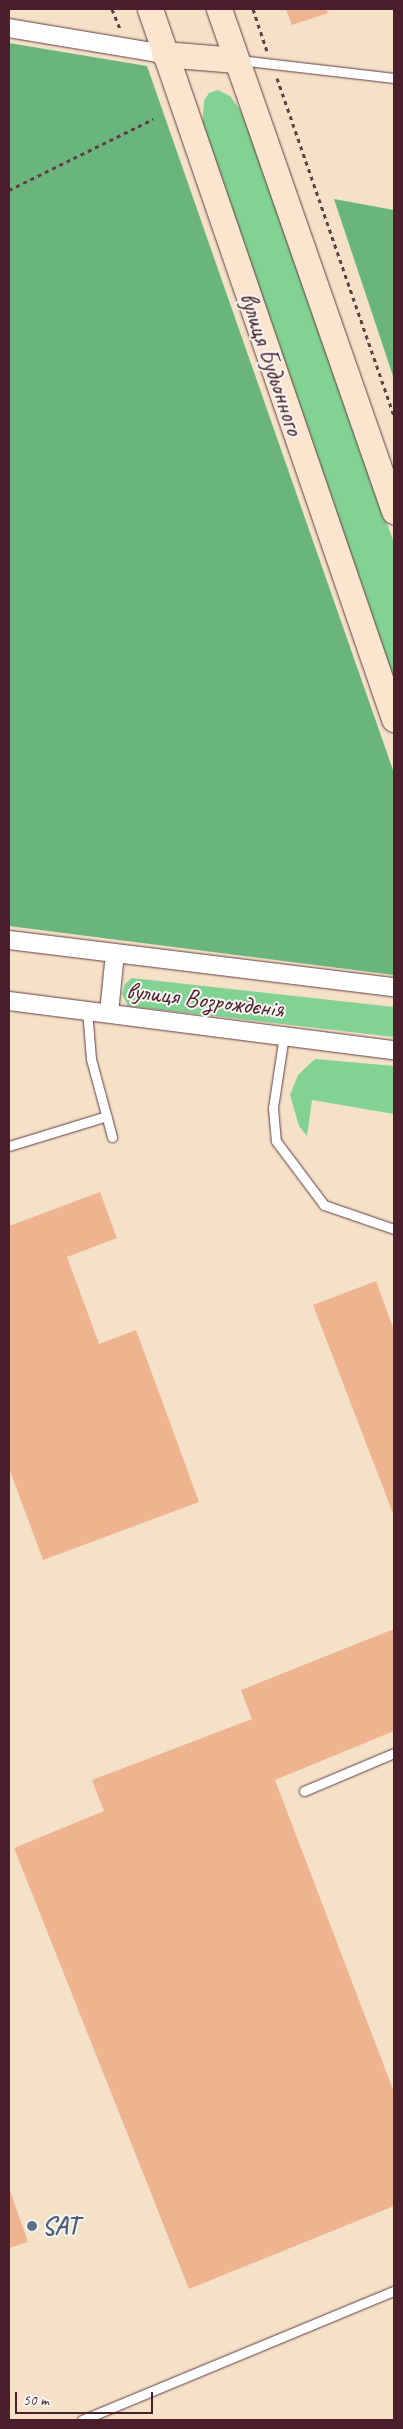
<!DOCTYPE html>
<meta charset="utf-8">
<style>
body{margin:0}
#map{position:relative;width:403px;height:2429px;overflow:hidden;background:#f4e1c8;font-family:Caveat,sans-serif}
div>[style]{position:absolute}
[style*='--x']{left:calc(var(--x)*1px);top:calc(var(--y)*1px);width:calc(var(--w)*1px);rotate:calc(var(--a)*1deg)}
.green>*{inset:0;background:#82d393}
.forest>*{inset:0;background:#69b57d}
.building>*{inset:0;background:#eeb48f}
.path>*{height:3px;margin-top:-1.5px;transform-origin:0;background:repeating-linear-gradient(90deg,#643c43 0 4px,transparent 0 8px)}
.roads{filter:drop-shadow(0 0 1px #643c43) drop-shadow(0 0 1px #643c43)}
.lane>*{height:9px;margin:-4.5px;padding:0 4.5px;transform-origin:4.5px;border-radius:4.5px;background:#fff}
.street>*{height:18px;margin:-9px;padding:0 9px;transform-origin:9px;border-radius:9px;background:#fff}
.secondary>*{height:25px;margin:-12.5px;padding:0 12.5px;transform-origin:12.5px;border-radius:12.5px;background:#fce5cf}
.dots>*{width:14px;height:14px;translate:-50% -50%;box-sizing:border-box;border:2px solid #f6f6f2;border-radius:50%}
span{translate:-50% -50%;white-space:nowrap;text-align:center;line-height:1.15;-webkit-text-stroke:4px #f6f6f2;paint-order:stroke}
.street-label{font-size:25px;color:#4a1f2b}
.service-label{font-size:25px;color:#4e5e75;font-weight:700}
.left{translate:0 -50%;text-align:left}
.frame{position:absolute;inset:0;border:10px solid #4a1f2b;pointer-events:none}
.scale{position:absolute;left:15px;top:2392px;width:138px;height:22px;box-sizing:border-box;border:2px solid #4a1f2b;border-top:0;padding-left:6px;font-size:15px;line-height:18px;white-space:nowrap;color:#4a1f2b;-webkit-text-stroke:4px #f6f6f2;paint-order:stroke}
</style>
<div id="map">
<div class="green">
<i style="clip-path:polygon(218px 90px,230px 96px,241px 111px,253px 141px,394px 543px,394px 688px,202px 131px,204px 101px,209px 93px)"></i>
<i style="clip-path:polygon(132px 978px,394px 1007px,394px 1037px,128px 1006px,122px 994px,125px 984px)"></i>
<i style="clip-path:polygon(315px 1059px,394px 1066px,394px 1114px,312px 1100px,307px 1136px,299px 1126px,290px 1095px,298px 1075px)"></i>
</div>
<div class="forest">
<i style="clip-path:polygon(9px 43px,147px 66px,394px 773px,394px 975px,9px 926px)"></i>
<i style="clip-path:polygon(334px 199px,394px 210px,394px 379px)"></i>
</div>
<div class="building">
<i style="clip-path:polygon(286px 9px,326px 9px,328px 13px,292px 25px)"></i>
<i style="clip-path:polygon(100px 1192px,117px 1238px,67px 1257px,99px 1344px,136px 1330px,199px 1502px,43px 1560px,9px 1468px,9px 1226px)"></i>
<i style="clip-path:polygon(376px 1281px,394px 1330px,394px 1516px,313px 1305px)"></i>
<i style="clip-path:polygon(394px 1629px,394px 1731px,275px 1780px,394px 2092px,394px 2206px,189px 2289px,14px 1848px,104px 1811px,92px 1780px,252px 1719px,241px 1690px)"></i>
<i style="clip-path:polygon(9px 2188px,28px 2242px,9px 2248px)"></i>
</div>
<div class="path">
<i style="--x:112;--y:9;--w:22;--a:68"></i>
<i style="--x:253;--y:9;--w:44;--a:71.6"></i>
<i style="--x:277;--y:78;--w:357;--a:70.9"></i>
<i style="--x:9;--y:190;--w:161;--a:-26.2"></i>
</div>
<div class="roads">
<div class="lane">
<i style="--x:239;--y:60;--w:156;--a:6.6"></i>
<i style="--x:87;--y:1010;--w:49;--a:85.3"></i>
<i style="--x:91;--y:1059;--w:81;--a:74.9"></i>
<i style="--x:284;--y:1035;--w:74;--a:98.6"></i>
<i style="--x:273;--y:1108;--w:33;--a:85"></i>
<i style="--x:276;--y:1141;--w:80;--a:53.1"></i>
<i style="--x:324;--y:1205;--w:74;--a:18.9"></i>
<i style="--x:9;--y:1146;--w:102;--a:-17"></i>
<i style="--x:304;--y:1791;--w:98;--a:-22.9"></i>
<i style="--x:82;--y:2420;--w:338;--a:-22.5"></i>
</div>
<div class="street">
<i style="--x:9;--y:28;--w:157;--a:9.5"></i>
<i style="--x:9;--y:940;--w:388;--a:7"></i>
<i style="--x:9;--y:1001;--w:388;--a:7.3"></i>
<i style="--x:109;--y:1013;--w:60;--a:-84.3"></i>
</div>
<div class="secondary">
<i style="--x:150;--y:9;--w:751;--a:71.03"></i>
<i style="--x:219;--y:9;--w:532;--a:70.78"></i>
<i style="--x:164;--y:54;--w:72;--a:4.8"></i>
</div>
</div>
<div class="dots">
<i style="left:32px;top:2226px;background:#5c6f8a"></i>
</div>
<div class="street-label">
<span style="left:271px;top:364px;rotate:71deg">вулиця Будьонного</span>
<span style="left:205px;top:1000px;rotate:7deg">вулиця Возрождєнія</span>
</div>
<div class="service-label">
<span class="left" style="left:42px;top:2226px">SAT</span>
</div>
<div class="frame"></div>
<div class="scale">50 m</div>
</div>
